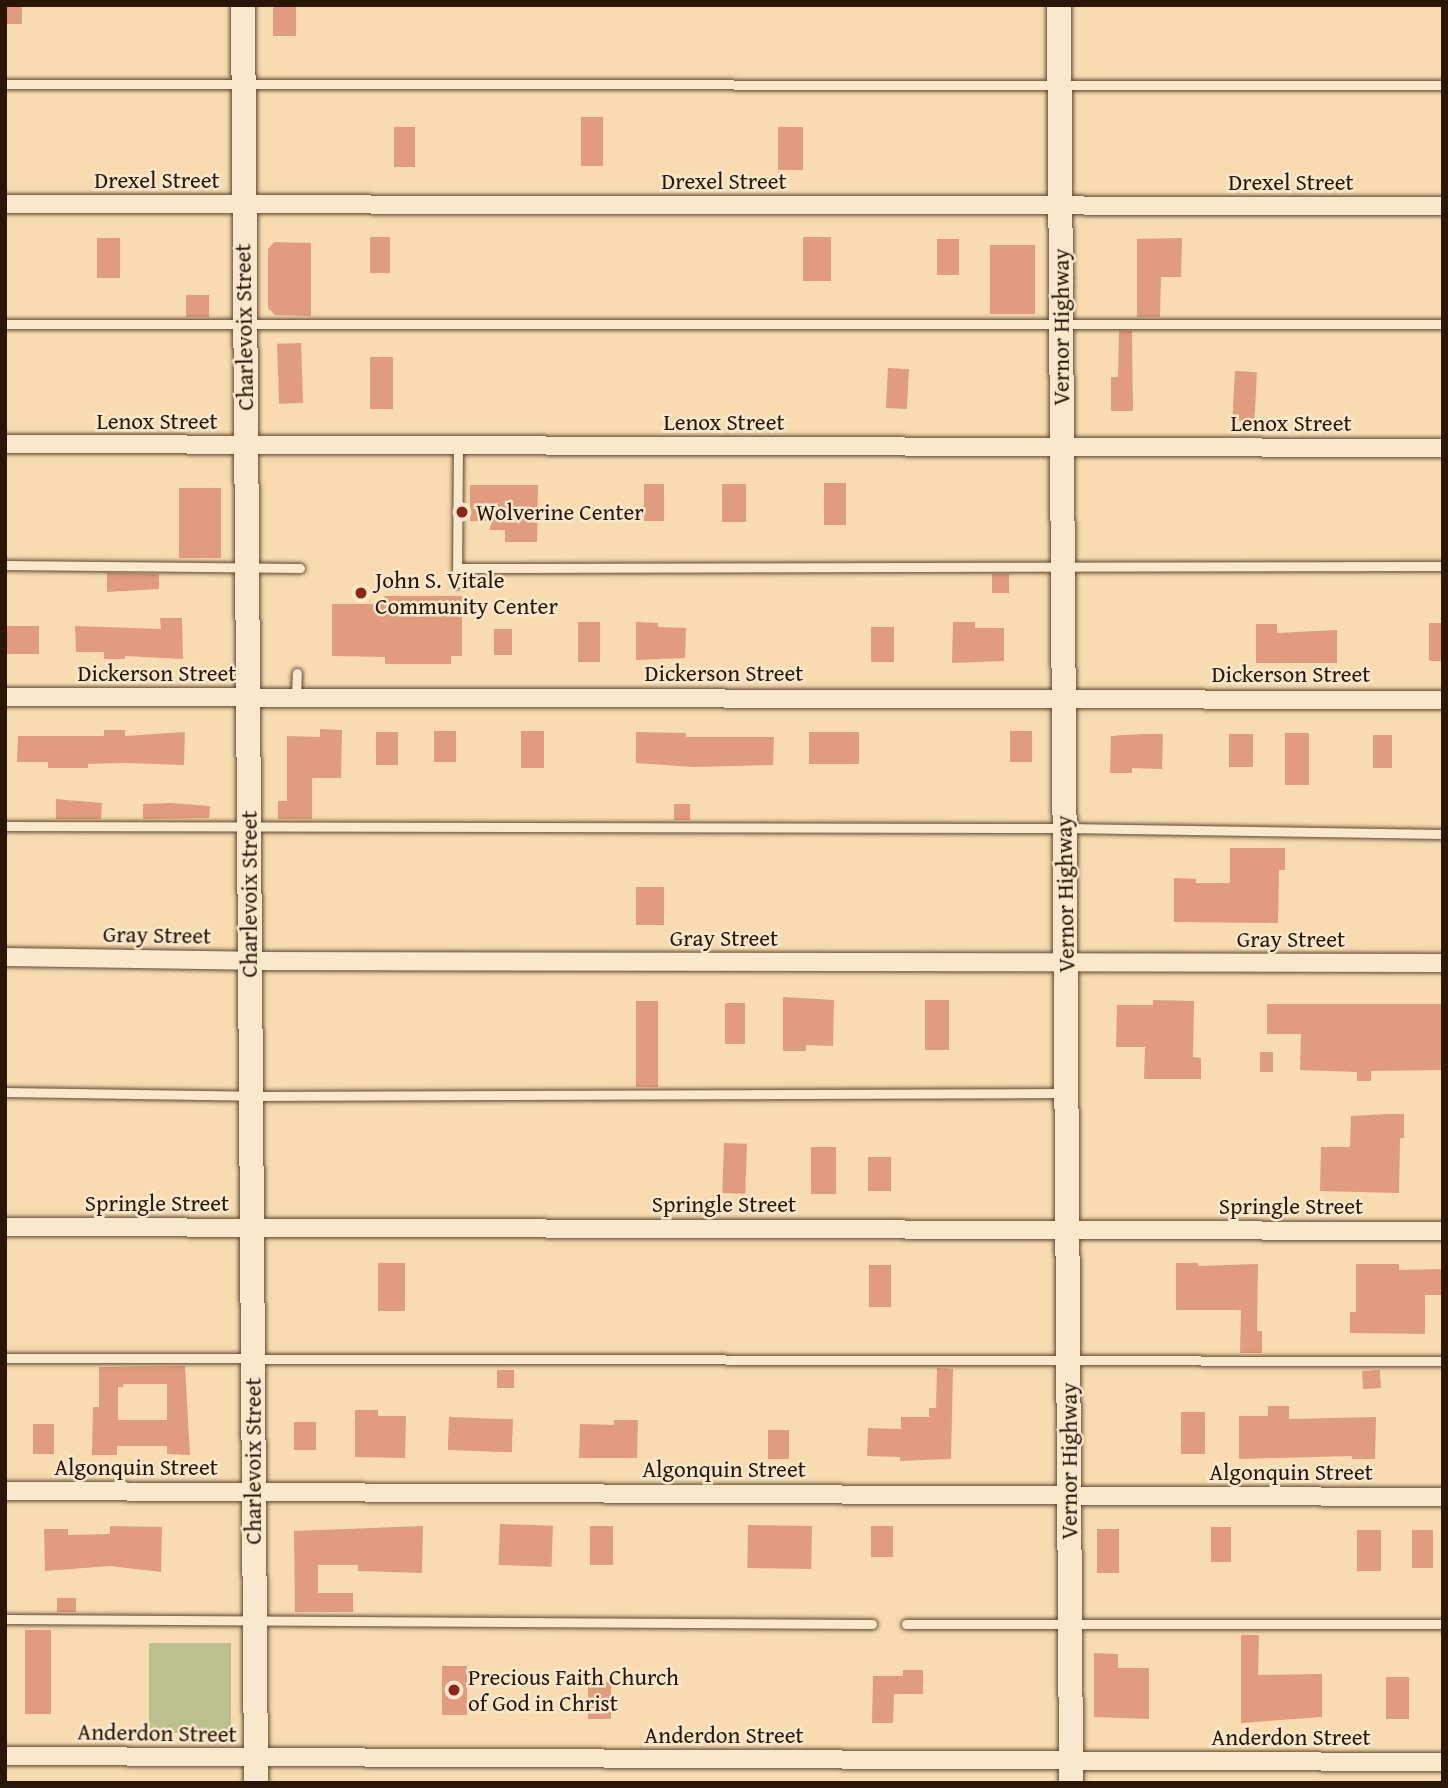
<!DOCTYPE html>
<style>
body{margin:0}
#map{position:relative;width:1448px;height:1788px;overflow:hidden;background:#f8dcb0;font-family:"Gentium Book Plus",serif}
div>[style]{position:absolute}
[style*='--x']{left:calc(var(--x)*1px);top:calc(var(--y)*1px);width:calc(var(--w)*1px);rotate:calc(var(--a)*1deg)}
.green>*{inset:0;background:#bac18e;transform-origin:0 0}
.building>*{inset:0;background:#e19c7d;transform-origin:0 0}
.roads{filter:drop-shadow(0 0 2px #5e4731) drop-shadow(0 0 2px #5e4731)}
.lane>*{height:9px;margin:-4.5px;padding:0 4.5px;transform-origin:4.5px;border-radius:4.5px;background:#fae8cc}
.street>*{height:18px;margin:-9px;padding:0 9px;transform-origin:9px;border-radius:9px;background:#fae8cc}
.secondary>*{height:24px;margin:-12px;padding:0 12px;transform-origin:12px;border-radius:12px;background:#fae8cc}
.dots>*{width:19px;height:19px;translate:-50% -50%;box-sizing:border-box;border:4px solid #fae8cc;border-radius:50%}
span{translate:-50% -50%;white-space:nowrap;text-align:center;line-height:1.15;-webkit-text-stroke:5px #fae8cc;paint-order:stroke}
.street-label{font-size:23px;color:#2b1507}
.poi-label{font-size:23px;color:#2b1507}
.left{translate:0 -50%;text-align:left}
.frame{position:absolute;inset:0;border:7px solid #2b1507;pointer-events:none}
</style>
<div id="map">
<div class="green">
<i style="left:149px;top:1643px;width:82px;height:90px"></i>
</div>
<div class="building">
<i style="left:5px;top:5px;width:17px;height:19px"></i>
<i style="left:273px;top:5px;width:23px;height:31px"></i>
<i style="left:581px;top:117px;width:22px;height:49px"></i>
<i style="left:394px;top:127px;width:21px;height:40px"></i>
<i style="left:778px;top:127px;width:25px;height:43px"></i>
<i style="left:370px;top:237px;width:20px;height:36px"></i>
<i style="left:803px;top:237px;width:28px;height:44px"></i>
<i style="left:97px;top:238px;width:23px;height:40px"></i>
<i style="clip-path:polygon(1182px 238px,1181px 277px,1161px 277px,1160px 317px,1137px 317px,1137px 239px)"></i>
<i style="left:937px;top:239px;width:22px;height:36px"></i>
<i style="clip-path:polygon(274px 242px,311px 243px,311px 316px,275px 315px,268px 308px,268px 249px)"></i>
<i style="left:990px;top:245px;width:45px;height:69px"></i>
<i style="left:186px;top:295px;width:23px;height:22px"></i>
<i style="clip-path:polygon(1119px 331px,1132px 331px,1133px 411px,1111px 411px,1111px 377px,1118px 377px)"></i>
<i style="left:301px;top:343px;width:60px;height:24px;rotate:88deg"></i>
<i style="left:370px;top:357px;width:23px;height:52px"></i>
<i style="left:888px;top:368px;width:21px;height:40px;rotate:3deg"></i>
<i style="left:1235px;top:371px;width:22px;height:49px;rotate:3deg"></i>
<i style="left:824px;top:483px;width:22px;height:42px"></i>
<i style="left:644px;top:484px;width:20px;height:37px"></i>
<i style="left:722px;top:484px;width:24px;height:38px"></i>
<i style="clip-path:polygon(470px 485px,538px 485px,537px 542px,505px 542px,505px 530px,490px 530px,490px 521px,470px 521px)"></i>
<i style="left:179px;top:488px;width:42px;height:70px"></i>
<i style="clip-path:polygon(107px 573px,159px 574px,159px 589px,107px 592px)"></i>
<i style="left:992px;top:574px;width:17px;height:19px"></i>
<i style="clip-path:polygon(384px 596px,462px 596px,462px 656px,451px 656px,451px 664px,385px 664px,385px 657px,332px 656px,332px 604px,385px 604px)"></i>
<i style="clip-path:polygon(160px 618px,182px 618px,183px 659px,125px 656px,125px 659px,104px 659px,104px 652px,76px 652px,75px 626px,161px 629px)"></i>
<i style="left:578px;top:622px;width:22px;height:40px"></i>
<i style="clip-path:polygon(636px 622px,658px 623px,658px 627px,686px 628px,685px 658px,636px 660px)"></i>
<i style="clip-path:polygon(953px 622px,975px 622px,975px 628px,1004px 628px,1004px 661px,952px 663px)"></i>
<i style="left:1429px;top:623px;width:14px;height:38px"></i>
<i style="clip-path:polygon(1256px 624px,1277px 624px,1277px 633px,1337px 630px,1337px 663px,1256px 663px)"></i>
<i style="left:5px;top:626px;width:34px;height:28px"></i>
<i style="left:871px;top:627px;width:23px;height:35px"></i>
<i style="left:494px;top:629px;width:18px;height:26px"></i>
<i style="clip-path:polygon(320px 729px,342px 730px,341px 778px,312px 778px,312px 819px,278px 819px,278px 801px,287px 801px,287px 736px,320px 737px)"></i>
<i style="clip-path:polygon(104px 730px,125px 730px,125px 736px,185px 732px,184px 765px,124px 763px,88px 764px,88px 768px,48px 768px,48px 762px,17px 762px,18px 736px,104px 736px)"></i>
<i style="left:434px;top:731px;width:22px;height:31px"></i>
<i style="left:521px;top:731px;width:23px;height:37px"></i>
<i style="left:1010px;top:731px;width:22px;height:31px"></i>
<i style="left:376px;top:732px;width:22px;height:33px"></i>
<i style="clip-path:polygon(636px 732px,686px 733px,686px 737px,774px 737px,773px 765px,693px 767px,636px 763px)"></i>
<i style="left:859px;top:732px;width:32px;height:50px;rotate:90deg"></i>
<i style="left:1285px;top:733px;width:24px;height:52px"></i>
<i style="clip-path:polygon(1141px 734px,1163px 734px,1162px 769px,1132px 768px,1132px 773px,1110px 773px,1111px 736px)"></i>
<i style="left:1229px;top:734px;width:24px;height:33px"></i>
<i style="left:1373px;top:735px;width:19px;height:33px"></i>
<i style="clip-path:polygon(56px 799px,102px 803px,101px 819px,56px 819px)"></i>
<i style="clip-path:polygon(171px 803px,210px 806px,209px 818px,143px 819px,143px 804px)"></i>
<i style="left:674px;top:804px;width:16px;height:16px"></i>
<i style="clip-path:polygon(1230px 848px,1285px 848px,1285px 870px,1279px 870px,1278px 923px,1174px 922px,1174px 878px,1196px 879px,1196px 883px,1230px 883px)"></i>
<i style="left:636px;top:887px;width:28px;height:38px"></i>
<i style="clip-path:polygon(783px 997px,834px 1000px,833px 1046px,806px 1045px,806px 1051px,783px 1051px)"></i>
<i style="left:925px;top:1000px;width:24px;height:50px"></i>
<i style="clip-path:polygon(1153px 1000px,1194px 1001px,1193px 1057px,1201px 1058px,1201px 1079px,1144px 1079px,1145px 1047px,1116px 1047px,1117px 1005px,1153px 1005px)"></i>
<i style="left:636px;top:1001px;width:22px;height:86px"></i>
<i style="left:725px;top:1003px;width:20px;height:41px"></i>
<i style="clip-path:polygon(1267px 1004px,1443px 1004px,1443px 1070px,1371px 1071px,1371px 1081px,1357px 1081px,1357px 1072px,1300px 1070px,1301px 1034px,1267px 1034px)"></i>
<i style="left:1260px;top:1052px;width:13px;height:20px"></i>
<i style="clip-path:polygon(1389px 1114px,1404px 1114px,1404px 1138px,1400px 1138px,1399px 1193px,1320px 1191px,1321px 1147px,1350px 1147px,1351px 1116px)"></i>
<i style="left:724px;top:1143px;width:23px;height:50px;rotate:2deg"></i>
<i style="left:811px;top:1147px;width:25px;height:47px"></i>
<i style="left:868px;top:1157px;width:23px;height:34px"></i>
<i style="left:378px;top:1263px;width:27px;height:48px"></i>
<i style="clip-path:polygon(1176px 1263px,1198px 1263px,1198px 1266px,1258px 1264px,1257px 1331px,1262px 1331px,1262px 1353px,1240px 1353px,1241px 1310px,1176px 1310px)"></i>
<i style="clip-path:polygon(1356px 1264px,1399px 1264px,1399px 1270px,1443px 1269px,1443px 1295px,1425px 1295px,1425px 1334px,1350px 1333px,1350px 1312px,1356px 1312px)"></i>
<i style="left:869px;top:1265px;width:22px;height:42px"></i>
<i style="clip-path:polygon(evenodd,185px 1366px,190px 1455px,167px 1454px,167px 1446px,117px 1446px,117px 1455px,92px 1455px,93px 1407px,99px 1407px,99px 1367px,185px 1366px,123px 1384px,167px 1384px,167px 1420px,118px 1420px,118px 1387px,123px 1387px,123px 1384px)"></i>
<i style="clip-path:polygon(937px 1368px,953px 1369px,951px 1459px,900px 1461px,900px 1457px,867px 1456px,868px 1428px,901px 1429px,901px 1417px,929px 1417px,929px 1408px,936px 1408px)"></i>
<i style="left:497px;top:1370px;width:17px;height:18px"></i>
<i style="left:1380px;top:1370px;width:18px;height:18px;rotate:87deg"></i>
<i style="clip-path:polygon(1268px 1406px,1289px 1406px,1289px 1419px,1376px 1417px,1375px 1459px,1352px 1459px,1352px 1456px,1239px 1459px,1239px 1416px,1268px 1416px)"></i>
<i style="clip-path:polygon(355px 1410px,378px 1410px,378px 1416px,406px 1416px,405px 1458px,355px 1457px)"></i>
<i style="left:1181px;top:1412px;width:24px;height:42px"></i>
<i style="left:449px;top:1417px;width:64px;height:33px;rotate:2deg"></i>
<i style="clip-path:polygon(614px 1420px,638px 1420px,637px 1458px,579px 1458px,580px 1424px,614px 1425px)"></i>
<i style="left:294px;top:1422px;width:22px;height:28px"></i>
<i style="left:54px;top:1424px;width:30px;height:21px;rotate:90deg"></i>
<i style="left:768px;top:1430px;width:21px;height:29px"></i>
<i style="left:500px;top:1524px;width:53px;height:41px;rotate:2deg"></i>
<i style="left:748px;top:1525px;width:64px;height:43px;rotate:1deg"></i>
<i style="clip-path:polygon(110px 1526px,162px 1527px,161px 1572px,110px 1566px,45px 1571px,44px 1529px,68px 1529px,68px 1535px,110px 1534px)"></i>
<i style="clip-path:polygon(423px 1526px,422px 1573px,358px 1571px,358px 1565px,318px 1565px,318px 1593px,353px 1593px,353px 1612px,295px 1612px,294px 1531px)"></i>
<i style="left:590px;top:1526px;width:23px;height:39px"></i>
<i style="left:871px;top:1526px;width:22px;height:31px"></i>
<i style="left:1211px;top:1527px;width:20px;height:35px"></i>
<i style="left:1097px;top:1529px;width:22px;height:44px"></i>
<i style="left:1357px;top:1530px;width:24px;height:41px"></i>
<i style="left:1412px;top:1530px;width:21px;height:38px"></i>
<i style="left:57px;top:1598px;width:19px;height:14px"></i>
<i style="left:25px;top:1630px;width:26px;height:84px"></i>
<i style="clip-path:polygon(1241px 1635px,1259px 1635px,1258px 1675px,1322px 1674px,1322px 1717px,1241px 1723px)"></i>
<i style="clip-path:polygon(1094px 1653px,1118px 1654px,1118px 1668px,1149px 1668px,1149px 1719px,1094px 1717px)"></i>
<i style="left:442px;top:1666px;width:25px;height:49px"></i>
<i style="clip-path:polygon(903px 1670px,923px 1670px,923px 1694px,894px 1694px,893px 1723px,872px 1723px,873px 1676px,903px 1676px)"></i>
<i style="left:1386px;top:1677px;width:23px;height:42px"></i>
<i style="left:588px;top:1682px;width:23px;height:37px"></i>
</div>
<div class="roads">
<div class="lane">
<i style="--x:5;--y:84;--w:1438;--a:0.04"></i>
<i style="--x:5;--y:324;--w:1438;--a:0"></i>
<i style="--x:5;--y:565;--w:295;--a:0.6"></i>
<i style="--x:458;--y:568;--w:985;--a:-0.12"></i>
<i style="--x:457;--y:583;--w:137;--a:-89.6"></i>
<i style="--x:296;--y:697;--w:24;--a:-88"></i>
<i style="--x:5;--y:826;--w:1060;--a:0.11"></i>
<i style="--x:1065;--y:828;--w:378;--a:0.9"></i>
<i style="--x:5;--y:1092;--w:246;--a:0.9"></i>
<i style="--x:251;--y:1096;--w:813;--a:-0.21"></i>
<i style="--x:5;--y:1358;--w:1438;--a:0.12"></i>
<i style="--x:5;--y:1619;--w:867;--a:0.33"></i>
<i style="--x:906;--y:1624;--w:537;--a:0"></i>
</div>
<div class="street">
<i style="--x:5;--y:204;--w:1438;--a:0.08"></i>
<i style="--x:5;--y:444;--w:1438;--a:0.16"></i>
<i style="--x:5;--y:697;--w:1438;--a:0.12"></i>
<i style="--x:5;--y:957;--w:246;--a:0.9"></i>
<i style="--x:251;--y:961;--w:1192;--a:0.1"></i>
<i style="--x:5;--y:1227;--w:1438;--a:0.16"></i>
<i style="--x:5;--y:1491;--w:1438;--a:0.24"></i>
<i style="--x:5;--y:1756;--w:1438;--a:0.24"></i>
</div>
<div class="secondary">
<i style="--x:243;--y:5;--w:1778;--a:89.58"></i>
<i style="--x:1059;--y:5;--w:1778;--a:89.61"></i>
</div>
</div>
<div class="dots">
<i style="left:462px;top:512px;background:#8f2418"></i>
<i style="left:361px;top:593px;background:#8f2418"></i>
<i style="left:454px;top:1690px;background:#8f2418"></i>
</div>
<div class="street-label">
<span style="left:157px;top:180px">Drexel Street</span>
<span style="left:724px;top:181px">Drexel Street</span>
<span style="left:1291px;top:182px">Drexel Street</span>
<span style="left:244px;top:327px;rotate:-91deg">Charlevoix Street</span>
<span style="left:1061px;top:327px;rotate:-90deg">Vernor Highway</span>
<span style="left:157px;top:421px">Lenox Street</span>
<span style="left:724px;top:422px">Lenox Street</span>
<span style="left:1291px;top:423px">Lenox Street</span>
<span style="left:157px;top:673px">Dickerson Street</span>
<span style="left:724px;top:673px">Dickerson Street</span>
<span style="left:1291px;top:674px">Dickerson Street</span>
<span style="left:249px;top:894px;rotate:-90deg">Charlevoix Street</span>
<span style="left:1065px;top:894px;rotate:-91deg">Vernor Highway</span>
<span style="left:157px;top:935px;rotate:1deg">Gray Street</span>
<span style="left:724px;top:938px">Gray Street</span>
<span style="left:1291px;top:939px">Gray Street</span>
<span style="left:157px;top:1203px">Springle Street</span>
<span style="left:724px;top:1204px">Springle Street</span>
<span style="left:1291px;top:1206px">Springle Street</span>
<span style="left:253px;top:1461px;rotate:-90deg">Charlevoix Street</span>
<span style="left:1069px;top:1461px;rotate:-90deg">Vernor Highway</span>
<span style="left:136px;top:1467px">Algonquin Street</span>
<span style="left:724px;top:1469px">Algonquin Street</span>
<span style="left:1291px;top:1472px">Algonquin Street</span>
<span style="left:157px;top:1733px;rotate:1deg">Anderdon Street</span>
<span style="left:724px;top:1735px">Anderdon Street</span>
<span style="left:1291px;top:1737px">Anderdon Street</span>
</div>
<div class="poi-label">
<span class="left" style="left:476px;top:512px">Wolverine Center</span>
<span class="left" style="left:375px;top:593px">John S. Vitale<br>Community Center</span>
<span class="left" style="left:468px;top:1690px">Precious Faith Church<br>of God in Christ</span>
</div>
<div class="frame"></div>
</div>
